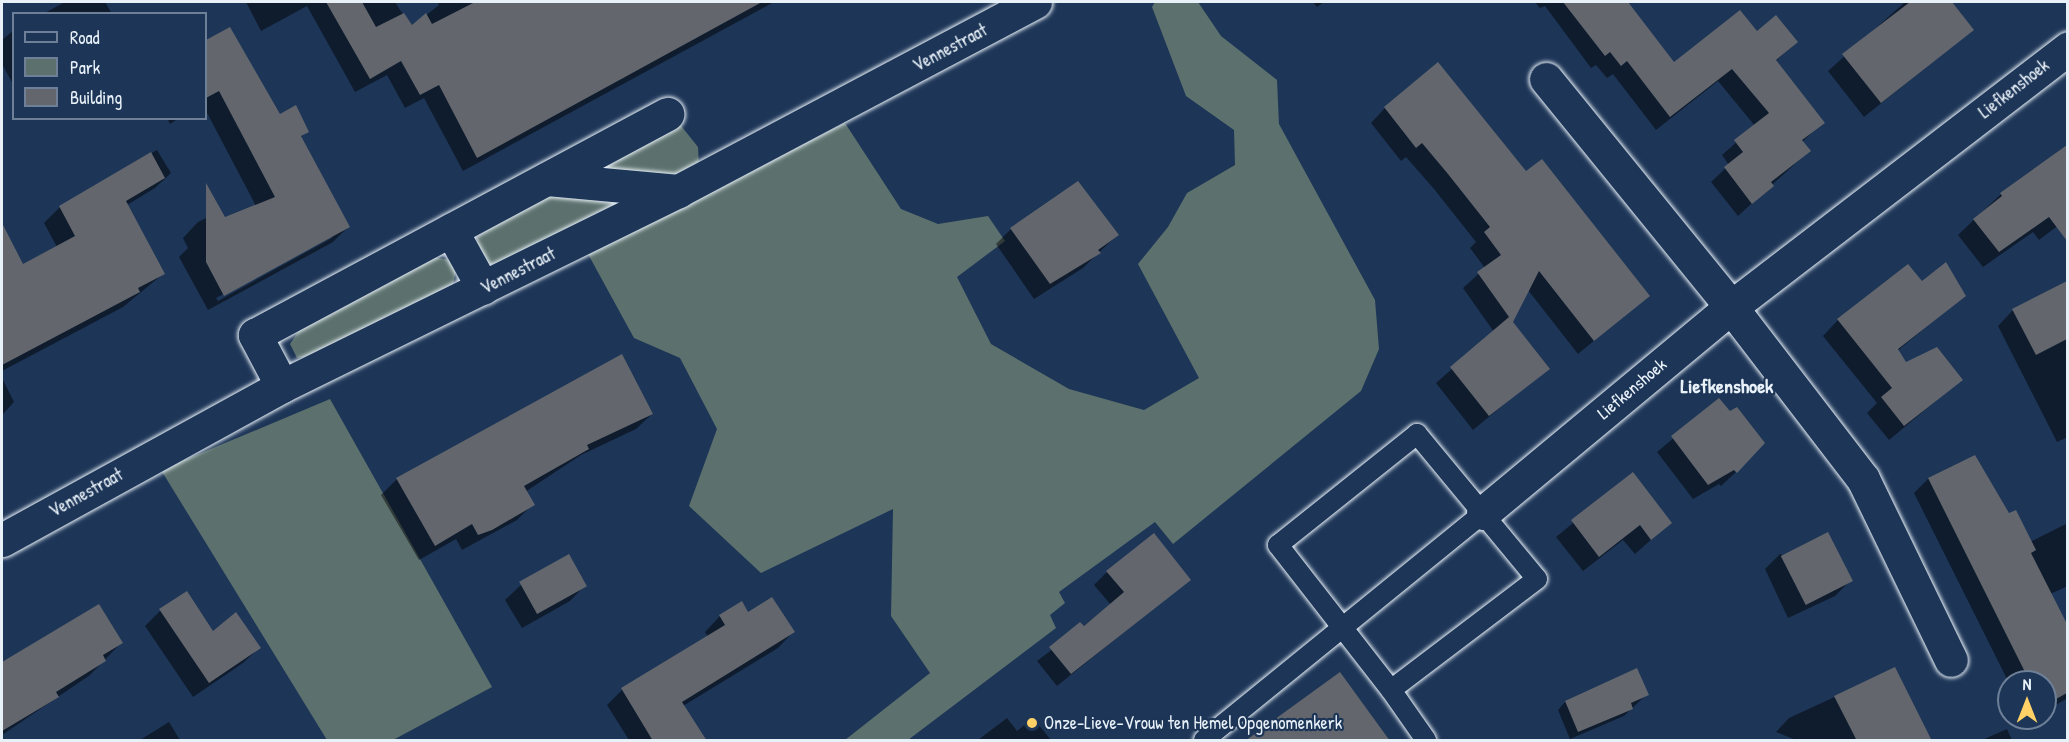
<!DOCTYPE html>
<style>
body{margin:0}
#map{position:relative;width:2069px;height:742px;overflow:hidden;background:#1d3557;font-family:"Patrick Hand",sans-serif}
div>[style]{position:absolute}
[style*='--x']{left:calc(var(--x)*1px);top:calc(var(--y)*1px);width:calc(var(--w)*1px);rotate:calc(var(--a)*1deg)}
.green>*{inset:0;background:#5c716d}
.shadow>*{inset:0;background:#0007}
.building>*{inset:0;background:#63676d;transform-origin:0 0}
.roads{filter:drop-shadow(0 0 2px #e8f1f8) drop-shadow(0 0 2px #e8f1f8)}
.service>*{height:20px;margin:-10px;padding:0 10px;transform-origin:10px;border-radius:10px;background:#1d3557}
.minor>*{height:33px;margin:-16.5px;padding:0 16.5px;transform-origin:16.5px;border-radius:16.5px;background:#1d3557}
.dots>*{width:16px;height:16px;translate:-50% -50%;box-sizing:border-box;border:3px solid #1d3557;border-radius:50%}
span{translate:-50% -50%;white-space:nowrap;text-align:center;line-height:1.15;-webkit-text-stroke:4.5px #1d3557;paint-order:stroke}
.street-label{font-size:18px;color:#e8f1f8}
.poi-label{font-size:18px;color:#e8f1f8}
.left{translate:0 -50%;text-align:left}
.neighbourhood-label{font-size:20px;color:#e8f1f8;font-weight:700}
.frame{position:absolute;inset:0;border:3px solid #e8f1f8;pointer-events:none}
.legend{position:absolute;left:12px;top:12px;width:195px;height:108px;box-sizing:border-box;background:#1d3557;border:2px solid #6e8097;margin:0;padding:8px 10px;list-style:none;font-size:18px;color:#e8f1f8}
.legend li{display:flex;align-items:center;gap:12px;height:30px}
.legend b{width:30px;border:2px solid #6e8097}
.north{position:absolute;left:1997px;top:670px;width:60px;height:60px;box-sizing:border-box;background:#1d3557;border:2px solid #6e8097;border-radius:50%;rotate:0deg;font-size:16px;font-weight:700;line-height:24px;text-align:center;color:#e8f1f8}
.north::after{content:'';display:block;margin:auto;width:21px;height:27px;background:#ffd166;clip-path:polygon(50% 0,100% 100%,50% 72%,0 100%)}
</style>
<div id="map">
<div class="green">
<i style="clip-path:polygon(1155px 2px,1198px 2px,1221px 36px,1277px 80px,1279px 124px,1375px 300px,1379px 349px,1361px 391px,1173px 544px,1155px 522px,1059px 592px,1065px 603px,1050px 615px,1056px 628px,908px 740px,845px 740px,930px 673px,891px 616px,893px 509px,761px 573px,689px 506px,717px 429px,680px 358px,634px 338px,588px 254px,845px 123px,901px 209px,938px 224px,988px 216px,1005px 241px,957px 277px,991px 344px,1069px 389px,1144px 410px,1199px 378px,1138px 264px,1168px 227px,1187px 193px,1235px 165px,1234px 130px,1186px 96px,1152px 7px)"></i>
<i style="clip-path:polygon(678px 122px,698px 147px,699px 167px,668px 180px,582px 174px)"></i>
<i style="clip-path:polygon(558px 189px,647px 197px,498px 266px,485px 262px,478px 251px,477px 238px,482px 227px)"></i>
<i style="clip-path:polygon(432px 257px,450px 260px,456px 270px,453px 285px,331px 354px,297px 358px,290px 344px,302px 326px)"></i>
<i style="clip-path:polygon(330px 399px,492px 687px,393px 740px,327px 740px,161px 470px)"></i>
</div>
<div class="shadow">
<i style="clip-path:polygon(65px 2px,105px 2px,112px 14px,43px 14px)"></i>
<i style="clip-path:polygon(246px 2px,395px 2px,411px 27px,439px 5px,438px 2px,774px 2px,463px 171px,424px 98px,405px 108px,387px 75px,355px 92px,307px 6px,261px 31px)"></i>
<i style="clip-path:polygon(1313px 2px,1324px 2px,1317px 7px)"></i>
<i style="clip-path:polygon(1535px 2px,1626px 2px,1674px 64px,1756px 33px,1796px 42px,1776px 61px,1823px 122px,1802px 142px,1809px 151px,1738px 216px,1711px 182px,1729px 165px,1722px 155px,1755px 126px,1718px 81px,1656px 130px,1613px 74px,1607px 78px,1596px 65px,1591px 68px,1545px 6px,1540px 8px)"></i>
<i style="clip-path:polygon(1905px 2px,1950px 2px,1972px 30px,1864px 117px,1828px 71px)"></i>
<i style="clip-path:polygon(evenodd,230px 29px,279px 116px,307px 131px,300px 138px,349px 226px,333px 242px,208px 310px,179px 257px,188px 248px,183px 238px,198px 222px,220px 211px,224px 218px,256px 206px,206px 111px,206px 42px,230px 29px,332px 235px,332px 238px,218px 301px,216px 298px,332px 235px)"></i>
<i style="clip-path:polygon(14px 30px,14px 86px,2px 64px,2px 40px)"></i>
<i style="clip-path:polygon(1385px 108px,1526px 173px,1648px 296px,1578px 354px,1528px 290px,1511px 322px,1548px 368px,1473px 430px,1436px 383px,1494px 332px,1463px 288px,1485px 268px,1470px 248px,1476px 242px,1434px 189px,1406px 157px,1401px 161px,1371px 123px)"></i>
<i style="clip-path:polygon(167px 118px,179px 118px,170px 124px)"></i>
<i style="clip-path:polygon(157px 150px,171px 173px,155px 188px,127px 205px,163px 274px,123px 307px,2px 371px,2px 248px,11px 243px,23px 266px,57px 247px,44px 223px,60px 207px)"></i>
<i style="clip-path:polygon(2054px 157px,2068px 174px,2068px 218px,2039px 240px,2033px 232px,1983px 267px,1958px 235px,2001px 194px)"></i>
<i style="clip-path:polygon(1011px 229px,1117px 235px,1083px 268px,1034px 299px,996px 244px)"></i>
<i style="clip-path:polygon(1922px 283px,1964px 296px,1897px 351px,1906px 364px,1961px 380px,1889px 440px,1867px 413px,1877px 403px,1823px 336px,1838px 320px)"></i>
<i style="clip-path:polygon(2068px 283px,2068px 437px,2057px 442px,1998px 326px,2013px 310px)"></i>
<i style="clip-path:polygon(2px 378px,14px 402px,2px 415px)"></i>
<i style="clip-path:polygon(1719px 400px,1736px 472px,1721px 486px,1719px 484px,1693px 499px,1657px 452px)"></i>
<i style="clip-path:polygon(652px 414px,636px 429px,581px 455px,525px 492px,533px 504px,517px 520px,462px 550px,456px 539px,419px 560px,381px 495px,397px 479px)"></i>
<i style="clip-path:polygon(1974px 457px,2008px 515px,2030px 542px,2068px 523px,2068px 586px,2050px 594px,2054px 617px,2068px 645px,2068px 698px,2045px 711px,2045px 682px,2009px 683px,1914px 493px,1928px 479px)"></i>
<i style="clip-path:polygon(1633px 474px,1670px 523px,1635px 554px,1623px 540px,1583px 571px,1556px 537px)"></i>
<i style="clip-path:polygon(1780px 554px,1851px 580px,1835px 596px,1788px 618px,1765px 569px)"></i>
<i style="clip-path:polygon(1107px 572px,1189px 580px,1057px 686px,1037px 661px,1111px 605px,1094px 585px)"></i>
<i style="clip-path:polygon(521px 585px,585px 585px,570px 601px,522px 628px,505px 600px)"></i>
<i style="clip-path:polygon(99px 606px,121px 643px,90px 675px,2px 735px,2px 664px)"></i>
<i style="clip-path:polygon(160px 611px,213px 633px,259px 648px,243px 663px,193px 697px,145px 626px)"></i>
<i style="clip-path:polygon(748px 614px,793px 632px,778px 648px,683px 706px,705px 740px,629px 740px,607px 705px,622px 690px,708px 637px,705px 632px,720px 616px)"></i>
<i style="clip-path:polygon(1895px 669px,1931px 740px,1796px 740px,1776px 732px,1789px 718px)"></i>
<i style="clip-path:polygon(1637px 670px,1647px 694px,1624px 716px,1570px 739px,1558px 710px,1565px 702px)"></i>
<i style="clip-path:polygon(1007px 718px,1017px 731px,1033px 718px,1051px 740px,978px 740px)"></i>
<i style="clip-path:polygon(169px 722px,180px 740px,140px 740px)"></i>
<i style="clip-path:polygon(2007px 729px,2012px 740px,1982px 740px)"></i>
</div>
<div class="building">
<i style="clip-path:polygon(326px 2px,362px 2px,376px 27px,404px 13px,412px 25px,426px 13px,432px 24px,475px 2px,762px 2px,477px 158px,439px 85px,420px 95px,401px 61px,370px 79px)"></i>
<i style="clip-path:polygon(1563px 2px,1628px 2px,1674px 62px,1740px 10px,1757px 31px,1776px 15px,1798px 42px,1776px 60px,1825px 123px,1802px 140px,1811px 151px,1771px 182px,1774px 186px,1752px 204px,1724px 167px,1743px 152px,1734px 140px,1769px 113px,1732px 69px,1670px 117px,1627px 61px,1621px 66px,1610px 52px,1605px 56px)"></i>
<i style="clip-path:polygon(1910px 2px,1952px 2px,1974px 30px,1881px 103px,1842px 54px)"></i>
<i style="clip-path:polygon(230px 27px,280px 114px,296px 105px,309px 132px,301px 136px,350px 227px,224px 296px,206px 262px,206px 183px,225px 217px,275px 197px,219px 91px,206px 98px,206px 40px)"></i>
<i style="clip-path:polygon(1438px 62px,1526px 171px,1542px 159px,1650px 296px,1594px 341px,1539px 271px,1513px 322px,1550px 369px,1489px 416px,1450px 367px,1509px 317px,1477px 272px,1501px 255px,1484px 232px,1490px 227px,1448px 174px,1422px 143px,1416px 148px,1384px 107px)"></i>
<i style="clip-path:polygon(2067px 145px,2067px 241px,2049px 217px,1999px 252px,1973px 219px,2002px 196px,2000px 193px)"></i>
<i style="clip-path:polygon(151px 152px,165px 178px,126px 201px,165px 274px,138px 288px,140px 292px,2px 365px,2px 223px,23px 264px,75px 236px,59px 206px)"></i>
<i style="clip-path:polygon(1078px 181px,1119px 235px,1098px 250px,1101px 253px,1050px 284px,1010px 228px)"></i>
<i style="clip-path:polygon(1946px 262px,1966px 296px,1898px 349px,1906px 362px,1937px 347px,1963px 380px,1904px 426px,1881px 397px,1892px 388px,1837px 319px,1908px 264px,1922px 281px)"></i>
<i style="clip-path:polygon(2067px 281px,2067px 339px,2036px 355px,2012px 309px)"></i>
<i style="clip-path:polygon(622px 354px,653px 414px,587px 445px,589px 449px,524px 486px,535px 505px,492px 530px,478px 535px,472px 524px,435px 546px,396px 478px)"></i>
<i style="clip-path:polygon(1719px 398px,1730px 411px,1737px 407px,1765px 443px,1737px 473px,1734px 470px,1708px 485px,1671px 436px)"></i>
<i style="clip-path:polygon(1975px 455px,2009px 513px,2016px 510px,2036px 550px,2031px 553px,2067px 624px,2067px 693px,2045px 705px,2045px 682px,2030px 682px,1928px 478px)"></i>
<i style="clip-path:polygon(1633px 472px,1672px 523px,1651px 540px,1640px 525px,1599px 557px,1571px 520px)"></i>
<i style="left:1828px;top:532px;width:55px;height:53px;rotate:63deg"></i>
<i style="clip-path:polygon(1154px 533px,1191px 580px,1071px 674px,1049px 647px,1080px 622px,1084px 626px,1124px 592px,1106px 571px)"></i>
<i style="left:569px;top:554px;width:37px;height:57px;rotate:61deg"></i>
<i style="clip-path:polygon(187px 591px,213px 631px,236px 612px,261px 648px,209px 683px,159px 609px)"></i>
<i style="clip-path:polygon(772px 597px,795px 632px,682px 702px,707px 741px,653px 741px,621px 688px,725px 625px,719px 615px,742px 601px,748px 612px)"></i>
<i style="clip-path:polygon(99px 604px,123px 643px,103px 655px,106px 661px,56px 692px,59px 697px,2px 731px,2px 662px)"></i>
<i style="clip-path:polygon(1895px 667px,1932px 741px,1857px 741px,1834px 696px)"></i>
<i style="clip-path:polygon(1637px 668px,1649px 695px,1631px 703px,1633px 709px,1578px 732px,1565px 701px)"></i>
<i style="clip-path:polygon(1340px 672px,1390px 741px,1245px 741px)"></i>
</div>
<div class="roads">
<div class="service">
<i style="--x:1417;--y:434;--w:188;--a:50.4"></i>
<i style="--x:1537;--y:579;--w:183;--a:142.8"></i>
<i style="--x:1391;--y:690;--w:184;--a:-127.9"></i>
<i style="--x:1278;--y:545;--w:178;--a:-38.6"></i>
<i style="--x:1391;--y:690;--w:61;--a:55"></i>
<i style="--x:1204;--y:740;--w:360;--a:-39.1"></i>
</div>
<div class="minor">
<i style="--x:1546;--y:79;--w:294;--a:50.9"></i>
<i style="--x:1731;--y:307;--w:217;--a:52.5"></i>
<i style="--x:1863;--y:479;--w:201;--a:64.1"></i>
<i style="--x:547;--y:179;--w:132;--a:5.2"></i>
<i style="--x:451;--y:230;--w:66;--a:61.1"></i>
<i style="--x:282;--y:386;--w:58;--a:-117.9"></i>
<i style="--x:255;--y:335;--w:468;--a:-28.2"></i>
<i style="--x:1483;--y:513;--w:322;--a:-39.7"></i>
<i style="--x:1731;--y:307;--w:425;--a:-37.5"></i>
<i style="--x:2;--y:540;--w:320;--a:-28.8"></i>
<i style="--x:282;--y:386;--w:441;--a:-26.2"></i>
<i style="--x:678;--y:191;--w:404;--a:-27.9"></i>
</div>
</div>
<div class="dots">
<i style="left:1032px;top:723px;background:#ffd166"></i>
</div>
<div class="street-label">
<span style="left:950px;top:48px;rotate:-28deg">Vennestraat</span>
<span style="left:2014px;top:89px;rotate:-38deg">Liefkenshoek</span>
<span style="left:518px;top:271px;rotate:-27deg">Vennestraat</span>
<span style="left:1632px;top:389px;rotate:-40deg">Liefkenshoek</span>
<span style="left:86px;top:493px;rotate:-29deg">Vennestraat</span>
</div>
<div class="poi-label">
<span class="left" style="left:1044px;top:723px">Onze-Lieve-Vrouw ten Hemel Opgenomenkerk</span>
</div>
<div class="neighbourhood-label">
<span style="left:1727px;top:385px">Liefkenshoek</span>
</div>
<div class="frame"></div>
<ul class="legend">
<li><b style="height:8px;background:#1d3557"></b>Road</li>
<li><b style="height:16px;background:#5c716d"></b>Park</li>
<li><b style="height:16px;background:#63676d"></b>Building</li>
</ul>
<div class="north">N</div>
</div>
